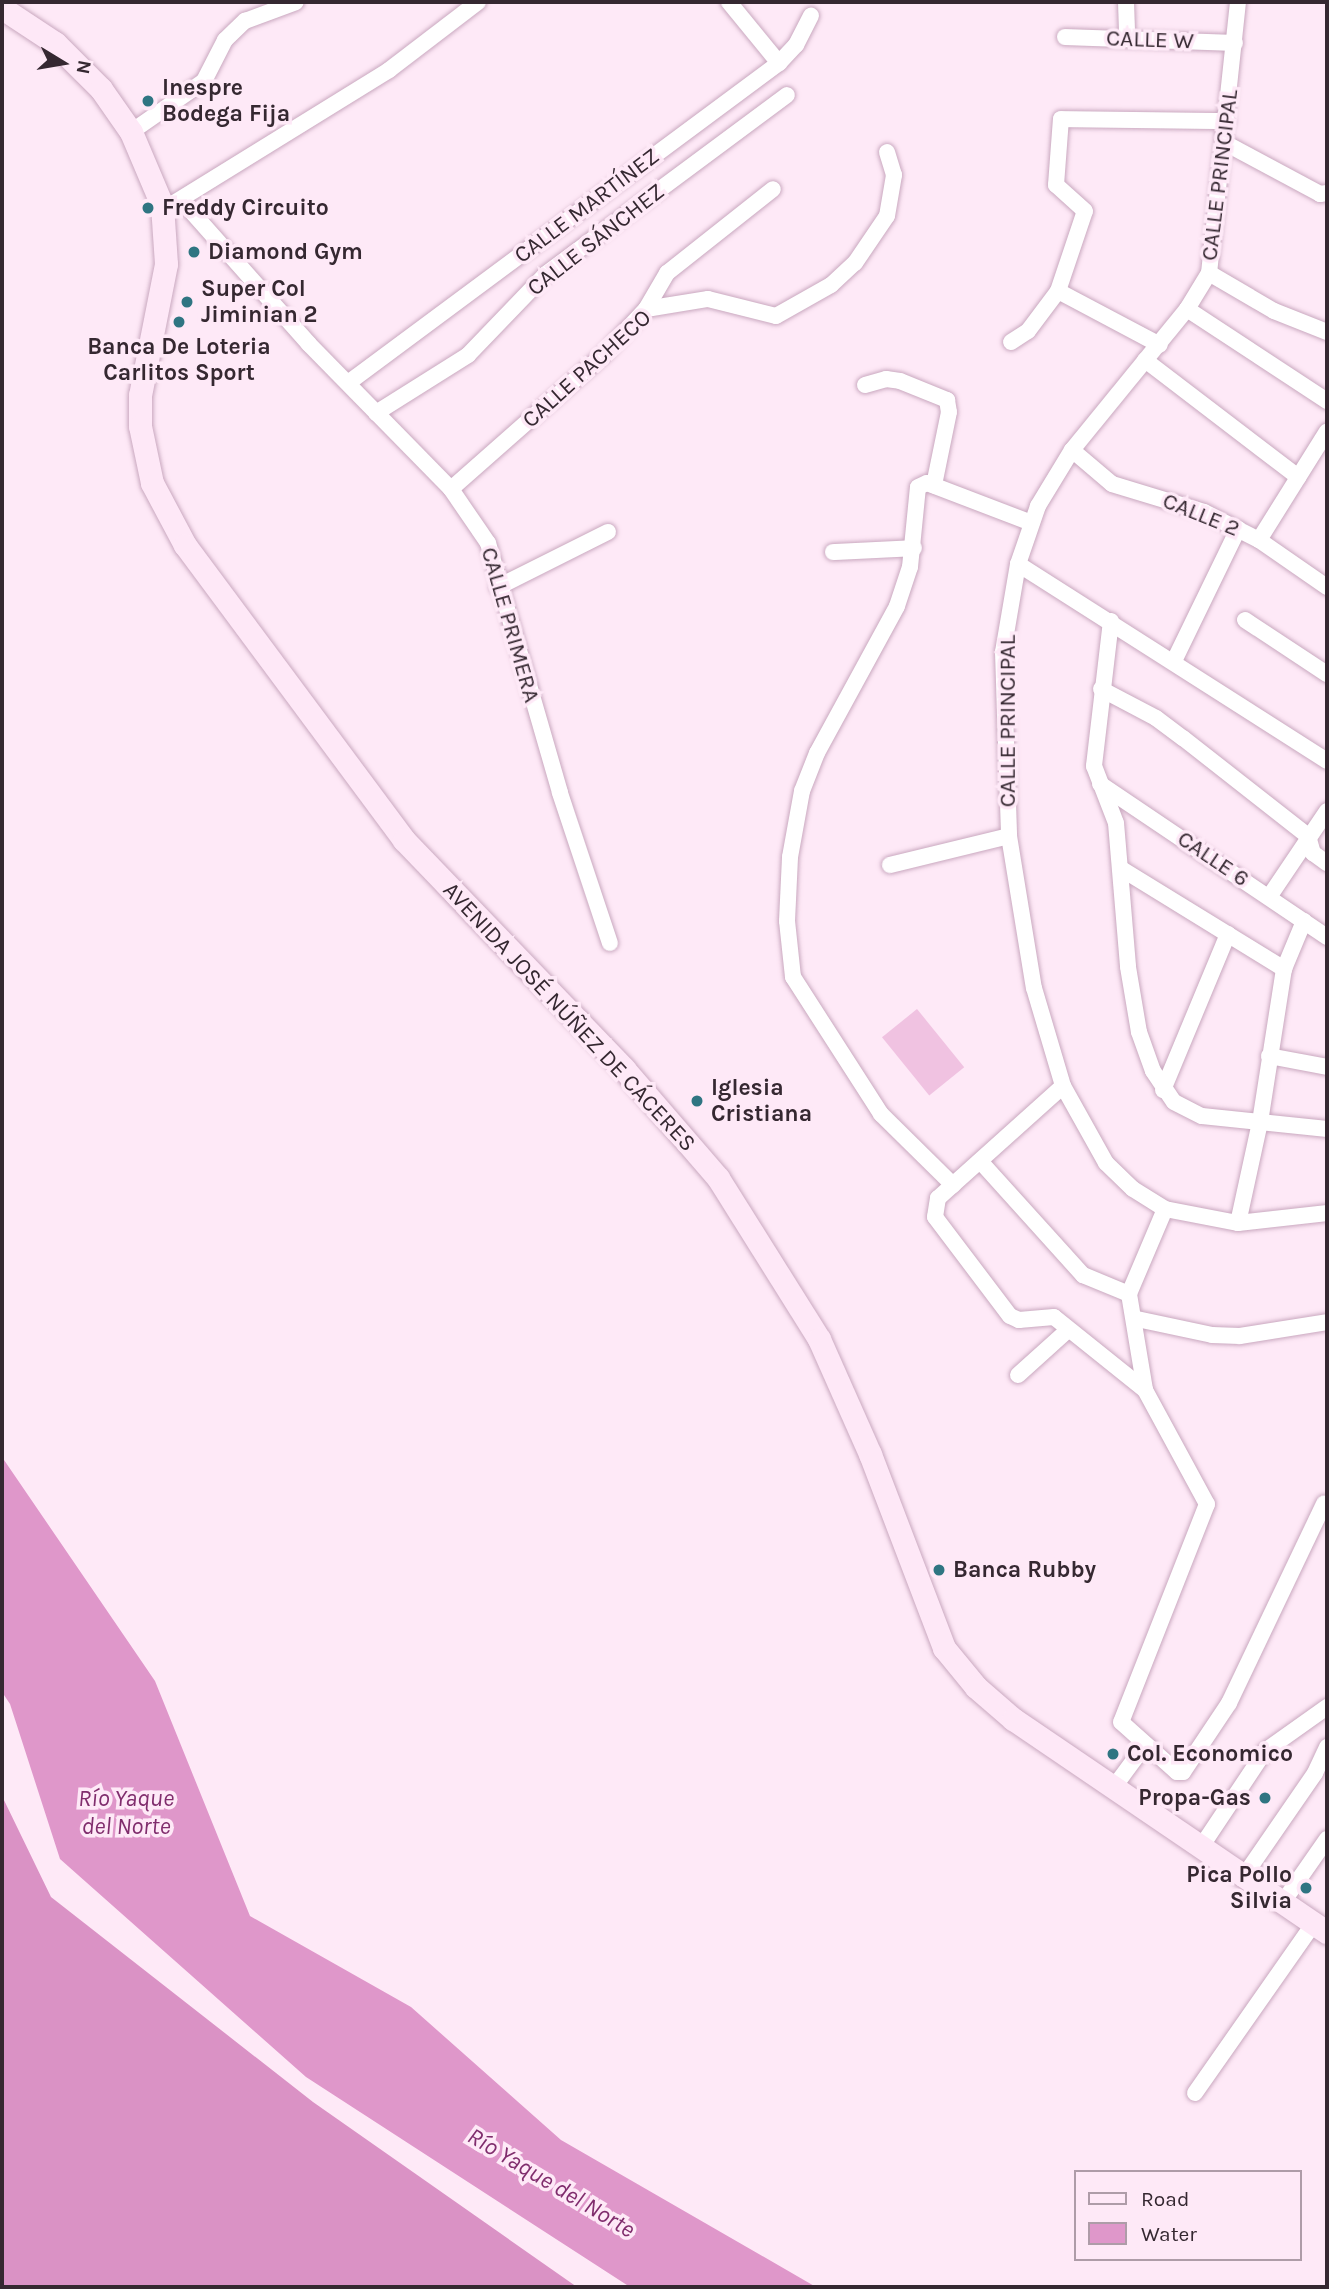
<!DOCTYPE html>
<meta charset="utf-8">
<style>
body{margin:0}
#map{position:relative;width:1329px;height:2289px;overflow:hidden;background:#fee9f7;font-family:Karla,sans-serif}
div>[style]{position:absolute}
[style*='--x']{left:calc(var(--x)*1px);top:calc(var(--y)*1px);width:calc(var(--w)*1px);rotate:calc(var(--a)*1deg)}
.green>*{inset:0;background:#f0c2e1;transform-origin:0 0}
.forest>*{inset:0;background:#da92c5}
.water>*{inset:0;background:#df97ca}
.roads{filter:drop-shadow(0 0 2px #c9a8bf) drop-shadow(0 0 2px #c9a8bf)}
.minor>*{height:16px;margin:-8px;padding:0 8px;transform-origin:8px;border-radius:8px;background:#fff}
.secondary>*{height:23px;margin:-11.5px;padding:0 11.5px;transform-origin:11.5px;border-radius:11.5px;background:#fee8f7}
.dots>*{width:19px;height:19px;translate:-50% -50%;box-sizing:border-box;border:4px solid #fee9f7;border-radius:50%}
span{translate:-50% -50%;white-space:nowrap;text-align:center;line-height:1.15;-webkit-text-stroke:7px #fee9f7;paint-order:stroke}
.street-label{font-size:23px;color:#352831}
.poi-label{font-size:23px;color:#352831;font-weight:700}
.left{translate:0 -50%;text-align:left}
.right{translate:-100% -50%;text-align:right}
.water-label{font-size:24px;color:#802d6d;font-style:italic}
.frame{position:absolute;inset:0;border:4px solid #352831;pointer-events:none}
.legend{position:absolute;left:1074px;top:2170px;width:228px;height:91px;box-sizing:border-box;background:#fee9f7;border:2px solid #ae9ca8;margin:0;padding:9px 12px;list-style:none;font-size:21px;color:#352831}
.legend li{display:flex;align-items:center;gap:14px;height:35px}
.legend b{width:35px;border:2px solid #ae9ca8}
.north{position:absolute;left:28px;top:28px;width:70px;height:70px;-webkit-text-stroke:5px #fee9f7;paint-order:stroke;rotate:101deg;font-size:19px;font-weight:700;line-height:28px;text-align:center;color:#352831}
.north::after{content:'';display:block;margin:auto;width:24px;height:32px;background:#352831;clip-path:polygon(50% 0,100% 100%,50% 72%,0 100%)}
</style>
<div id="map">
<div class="green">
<i style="left:917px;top:1009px;width:75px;height:45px;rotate:51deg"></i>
</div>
<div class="forest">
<i style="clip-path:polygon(2px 1796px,51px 1897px,313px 2102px,577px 2287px,2px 2287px)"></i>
</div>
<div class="water">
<i style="clip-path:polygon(2px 1457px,155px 1681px,250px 1916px,411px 2007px,561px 2140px,816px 2287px,630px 2287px,306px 2077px,60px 1859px,10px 1704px,2px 1692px)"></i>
</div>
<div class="roads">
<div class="minor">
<i style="--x:729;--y:2;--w:79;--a:50.7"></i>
<i style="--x:1126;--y:2;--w:37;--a:88"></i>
<i style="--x:1238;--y:2;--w:273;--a:96.1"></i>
<i style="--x:1209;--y:273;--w:42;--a:121.4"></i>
<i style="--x:1187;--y:309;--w:182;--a:129.2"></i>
<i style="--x:1072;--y:450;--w:66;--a:121.3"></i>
<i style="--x:1038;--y:506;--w:61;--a:109"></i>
<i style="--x:1018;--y:564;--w:89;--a:99.7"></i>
<i style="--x:1003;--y:652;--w:184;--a:88.1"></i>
<i style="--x:1009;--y:836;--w:154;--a:80.7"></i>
<i style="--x:1034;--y:988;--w:102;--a:73.5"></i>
<i style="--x:1063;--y:1086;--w:88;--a:60.8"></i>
<i style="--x:1106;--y:1163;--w:37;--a:44"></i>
<i style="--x:1133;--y:1189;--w:38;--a:32"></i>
<i style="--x:1165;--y:1209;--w:74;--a:10.9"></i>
<i style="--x:1238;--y:1223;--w:90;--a:-6.4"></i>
<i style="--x:1065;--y:37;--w:170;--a:2"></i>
<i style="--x:131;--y:132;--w:89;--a:-34.9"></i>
<i style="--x:204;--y:81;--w:46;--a:-62.9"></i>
<i style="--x:225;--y:40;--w:28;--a:-44"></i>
<i style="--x:245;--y:21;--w:54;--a:-20.4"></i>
<i style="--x:1225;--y:143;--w:108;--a:28.2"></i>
<i style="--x:1320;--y:194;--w:7;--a:-8"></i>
<i style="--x:183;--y:202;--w:190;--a:48.4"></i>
<i style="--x:309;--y:344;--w:203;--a:45.6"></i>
<i style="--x:451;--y:489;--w:65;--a:55.6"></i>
<i style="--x:488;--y:543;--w:260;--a:73.9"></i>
<i style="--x:560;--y:793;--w:158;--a:71.6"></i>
<i style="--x:174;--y:203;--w:253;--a:-31.7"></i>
<i style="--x:389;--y:70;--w:112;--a:-37.4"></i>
<i style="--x:1209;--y:273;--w:75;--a:30.3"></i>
<i style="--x:1274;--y:311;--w:57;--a:21.6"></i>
<i style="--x:1058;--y:291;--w:115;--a:27.9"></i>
<i style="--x:646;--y:309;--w:42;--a:-59.7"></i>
<i style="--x:667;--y:273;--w:135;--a:-38.4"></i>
<i style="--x:1187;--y:309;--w:168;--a:33.3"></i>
<i style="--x:1011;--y:342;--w:20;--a:-33"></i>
<i style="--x:1028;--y:331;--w:50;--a:-53.1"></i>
<i style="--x:1058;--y:291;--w:84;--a:-71.4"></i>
<i style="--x:1085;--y:211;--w:39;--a:-138"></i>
<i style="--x:1056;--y:185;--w:66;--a:-85.7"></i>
<i style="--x:1061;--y:119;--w:166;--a:0.7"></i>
<i style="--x:1145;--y:360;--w:193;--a:37.4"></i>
<i style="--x:348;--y:383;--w:537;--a:-36.59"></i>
<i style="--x:779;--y:63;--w:25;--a:-47"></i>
<i style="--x:796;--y:45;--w:33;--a:-63"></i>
<i style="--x:865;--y:385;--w:22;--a:-16"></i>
<i style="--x:886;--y:379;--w:14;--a:8"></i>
<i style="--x:900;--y:381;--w:51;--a:22"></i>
<i style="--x:947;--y:400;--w:12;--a:81"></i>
<i style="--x:949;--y:412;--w:75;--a:101.6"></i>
<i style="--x:376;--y:413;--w:109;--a:-32.2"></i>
<i style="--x:468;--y:355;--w:112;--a:-46.1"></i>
<i style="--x:546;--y:274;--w:300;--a:-36.6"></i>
<i style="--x:1072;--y:450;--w:52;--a:40.4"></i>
<i style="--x:1112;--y:484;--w:96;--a:16.9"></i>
<i style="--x:1204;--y:512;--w:62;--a:27"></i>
<i style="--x:1259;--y:540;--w:83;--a:34.7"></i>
<i style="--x:451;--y:489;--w:204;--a:-41.4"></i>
<i style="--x:604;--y:354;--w:62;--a:-47"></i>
<i style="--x:646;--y:309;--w:63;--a:-9.2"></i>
<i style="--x:708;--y:299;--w:70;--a:14"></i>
<i style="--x:776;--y:316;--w:63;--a:-29.4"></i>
<i style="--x:831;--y:285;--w:33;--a:-43"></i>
<i style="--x:855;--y:263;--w:57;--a:-55.8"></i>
<i style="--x:887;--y:216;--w:42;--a:-80.3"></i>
<i style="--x:894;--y:175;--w:24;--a:-107"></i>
<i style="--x:1259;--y:540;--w:128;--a:-58"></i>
<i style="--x:833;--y:552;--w:81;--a:-2.8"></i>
<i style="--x:1018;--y:564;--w:366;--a:32.5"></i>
<i style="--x:498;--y:587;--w:123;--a:-26.6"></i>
<i style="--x:1245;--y:620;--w:98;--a:33.4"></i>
<i style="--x:1111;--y:621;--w:146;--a:96.7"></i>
<i style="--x:1094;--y:766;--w:61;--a:68.9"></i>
<i style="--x:1116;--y:823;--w:144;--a:85.2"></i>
<i style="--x:1128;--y:967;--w:66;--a:80.4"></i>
<i style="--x:1139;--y:1032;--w:41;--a:70.3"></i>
<i style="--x:1153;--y:1071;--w:37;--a:56"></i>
<i style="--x:1174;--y:1102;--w:31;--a:27"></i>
<i style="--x:1202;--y:1116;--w:126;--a:5.9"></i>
<i style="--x:1174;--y:661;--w:147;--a:-64.1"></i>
<i style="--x:1101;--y:689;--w:62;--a:27.8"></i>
<i style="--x:1156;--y:718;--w:34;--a:37"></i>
<i style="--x:1183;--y:738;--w:159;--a:38.1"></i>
<i style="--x:1308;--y:836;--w:18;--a:74"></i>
<i style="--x:1313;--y:853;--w:17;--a:36"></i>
<i style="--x:1100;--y:784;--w:274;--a:34"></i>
<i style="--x:890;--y:865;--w:122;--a:-13.7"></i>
<i style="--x:1120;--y:868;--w:193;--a:31.6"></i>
<i style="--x:1269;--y:897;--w:104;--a:-56"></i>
<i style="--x:1269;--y:1056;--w:59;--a:10.7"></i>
<i style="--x:1063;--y:1086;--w:168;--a:138.1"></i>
<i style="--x:938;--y:1198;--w:19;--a:99"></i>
<i style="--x:935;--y:1217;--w:124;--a:52.9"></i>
<i style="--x:1010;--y:1316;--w:10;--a:24"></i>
<i style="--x:1019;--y:1320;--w:35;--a:-5"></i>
<i style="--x:1054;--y:1317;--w:117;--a:38.7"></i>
<i style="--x:1163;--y:1090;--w:169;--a:-67.4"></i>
<i style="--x:980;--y:1161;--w:154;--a:47.9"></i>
<i style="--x:1083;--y:1275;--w:50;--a:22.4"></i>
<i style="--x:953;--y:1185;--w:101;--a:-135.4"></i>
<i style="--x:881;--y:1114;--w:163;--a:-122.7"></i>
<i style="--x:793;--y:977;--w:56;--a:-96.1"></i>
<i style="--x:787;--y:921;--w:64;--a:-87.3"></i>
<i style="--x:790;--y:857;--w:67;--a:-79.7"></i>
<i style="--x:802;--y:791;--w:41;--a:-68.5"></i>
<i style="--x:817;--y:753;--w:167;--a:-61.4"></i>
<i style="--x:897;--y:606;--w:41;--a:-71.6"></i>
<i style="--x:910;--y:567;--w:80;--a:-84.3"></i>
<i style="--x:918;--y:487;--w:10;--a:-24"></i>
<i style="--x:927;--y:483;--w:112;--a:20.9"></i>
<i style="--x:1165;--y:1209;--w:92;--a:113"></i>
<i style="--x:1129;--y:1294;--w:97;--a:80.5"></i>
<i style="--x:1145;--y:1390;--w:130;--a:61.5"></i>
<i style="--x:1207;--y:1504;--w:234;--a:111.5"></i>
<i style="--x:1121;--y:1722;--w:75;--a:41.8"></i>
<i style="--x:1177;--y:1772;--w:6;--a:0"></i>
<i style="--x:1183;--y:1772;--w:83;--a:-56.3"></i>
<i style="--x:1229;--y:1703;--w:221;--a:-64.5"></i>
<i style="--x:1238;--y:1223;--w:103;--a:-77.7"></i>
<i style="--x:1260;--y:1122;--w:155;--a:-81.1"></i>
<i style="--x:1284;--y:969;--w:52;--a:-67.4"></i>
<i style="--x:1137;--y:1319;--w:77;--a:12"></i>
<i style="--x:1212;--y:1335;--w:28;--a:2"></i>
<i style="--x:1240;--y:1336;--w:88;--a:-9.1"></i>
<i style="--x:1018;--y:1375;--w:67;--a:-42"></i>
<i style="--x:1114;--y:1787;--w:52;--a:-53.6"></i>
<i style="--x:1201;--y:1847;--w:115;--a:-56.3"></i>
<i style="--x:1265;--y:1751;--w:76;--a:-35.4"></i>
<i style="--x:1244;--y:1876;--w:125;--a:-55.4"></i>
<i style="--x:1315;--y:1773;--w:29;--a:-65"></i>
<i style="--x:1283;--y:1902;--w:77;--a:-55.1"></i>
<i style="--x:1195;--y:2093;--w:208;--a:-55"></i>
</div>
<div class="secondary">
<i style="--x:2;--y:8;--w:64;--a:33.4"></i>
<i style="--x:55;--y:43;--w:65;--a:45"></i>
<i style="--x:101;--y:89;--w:52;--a:55.1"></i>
<i style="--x:131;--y:132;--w:79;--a:67"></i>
<i style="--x:162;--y:205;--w:59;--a:86.1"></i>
<i style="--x:166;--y:264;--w:134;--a:101.2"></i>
<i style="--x:140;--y:395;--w:31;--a:90"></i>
<i style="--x:140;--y:426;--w:58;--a:78.1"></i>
<i style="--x:152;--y:483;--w:70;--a:62"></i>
<i style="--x:185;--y:545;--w:367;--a:53.4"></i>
<i style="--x:404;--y:840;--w:318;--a:46.1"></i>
<i style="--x:624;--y:1069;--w:144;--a:49.2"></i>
<i style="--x:718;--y:1178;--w:190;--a:57.9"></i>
<i style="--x:819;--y:1339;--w:126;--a:66.1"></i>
<i style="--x:870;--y:1454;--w:208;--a:69.1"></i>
<i style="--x:944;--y:1648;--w:50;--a:50.6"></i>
<i style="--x:976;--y:1687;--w:49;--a:40.9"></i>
<i style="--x:1013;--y:1719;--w:379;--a:34.2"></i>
</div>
</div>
<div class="dots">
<i style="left:148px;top:101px;background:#2f7582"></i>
<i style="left:148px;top:208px;background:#2f7582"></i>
<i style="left:194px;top:252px;background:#2f7582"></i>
<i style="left:187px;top:302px;background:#2f7582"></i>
<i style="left:179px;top:322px;background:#2f7582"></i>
<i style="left:697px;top:1101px;background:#2f7582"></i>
<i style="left:939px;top:1570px;background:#2f7582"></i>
<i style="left:1113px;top:1754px;background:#2f7582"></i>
<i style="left:1265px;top:1798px;background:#2f7582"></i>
<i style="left:1306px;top:1888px;background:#2f7582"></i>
</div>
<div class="street-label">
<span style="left:1150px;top:40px;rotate:2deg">CALLE W</span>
<span style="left:1220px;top:175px;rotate:-83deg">CALLE PRINCIPAL</span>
<span style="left:587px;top:206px;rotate:-37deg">CALLE MARTÍNEZ</span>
<span style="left:596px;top:240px;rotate:-38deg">CALLE SÁNCHEZ</span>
<span style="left:587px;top:369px;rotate:-42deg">CALLE PACHECO</span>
<span style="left:1201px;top:515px;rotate:22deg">CALLE 2</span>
<span style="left:510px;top:625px;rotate:74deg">CALLE PRIMERA</span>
<span style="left:1008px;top:721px;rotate:-90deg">CALLE PRINCIPAL</span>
<span style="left:1213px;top:859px;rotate:34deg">CALLE 6</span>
<span style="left:569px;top:1017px;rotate:47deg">AVENIDA JOSÉ NÚÑEZ DE CÁCERES</span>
</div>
<div class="poi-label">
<span class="left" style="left:162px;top:101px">Inespre<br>Bodega Fija</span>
<span class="left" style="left:162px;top:208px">Freddy Circuito</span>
<span class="left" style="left:208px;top:252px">Diamond Gym</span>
<span class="left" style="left:201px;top:302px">Super Col<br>Jiminian 2</span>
<span style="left:179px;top:360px">Banca De Loteria<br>Carlitos Sport</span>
<span class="left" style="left:711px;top:1101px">Iglesia<br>Cristiana</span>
<span class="left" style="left:953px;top:1570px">Banca Rubby</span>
<span class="left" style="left:1127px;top:1754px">Col. Economico</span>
<span class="right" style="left:1251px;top:1798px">Propa-Gas</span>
<span class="right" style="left:1292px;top:1888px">Pica Pollo<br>Silvia</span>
</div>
<div class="water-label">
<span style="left:126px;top:1813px">Río Yaque<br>del Norte</span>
<span style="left:551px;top:2183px;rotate:31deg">Río Yaque del Norte</span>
</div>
<div class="frame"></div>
<ul class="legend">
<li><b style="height:9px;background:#fee8f7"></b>Road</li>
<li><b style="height:19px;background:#df97ca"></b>Water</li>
</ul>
<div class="north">N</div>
</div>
